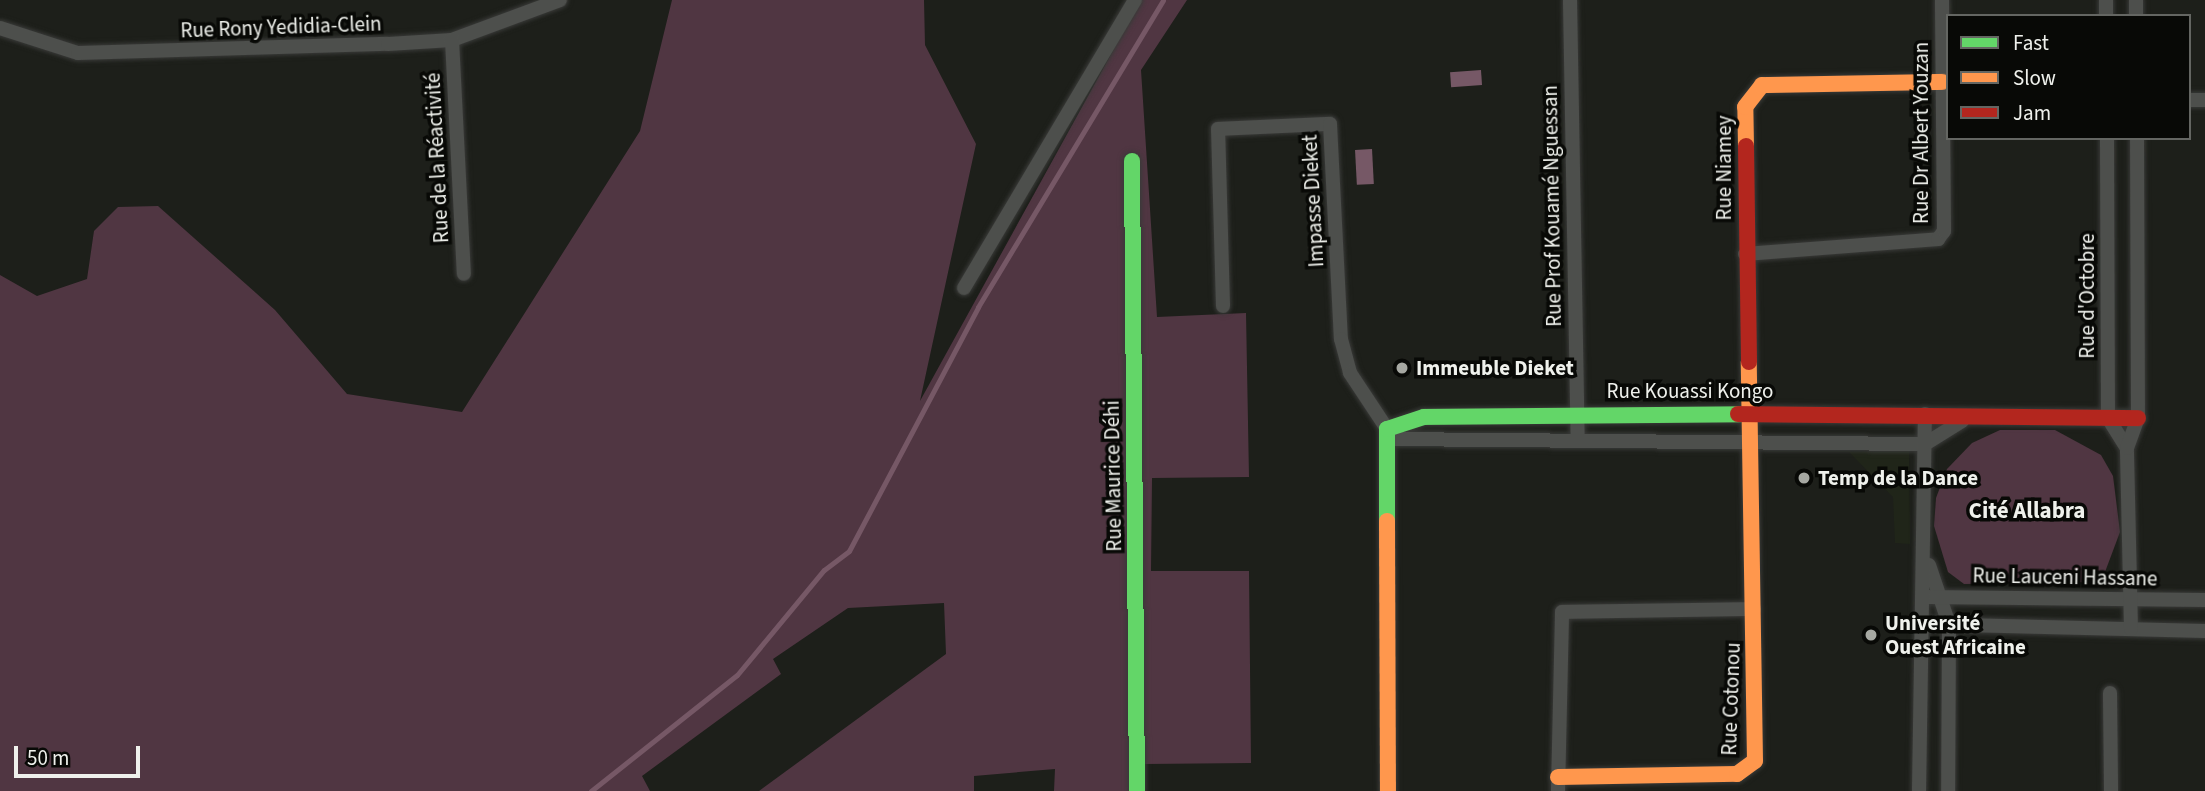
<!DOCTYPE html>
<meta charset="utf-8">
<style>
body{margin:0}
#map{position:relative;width:2205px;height:791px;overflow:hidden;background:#1d1f1a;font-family:"Source Sans 3",sans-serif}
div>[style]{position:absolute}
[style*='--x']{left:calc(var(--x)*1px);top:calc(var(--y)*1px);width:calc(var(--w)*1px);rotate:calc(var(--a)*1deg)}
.built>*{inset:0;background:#202519}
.green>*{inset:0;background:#503642}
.water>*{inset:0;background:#765866;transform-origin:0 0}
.stream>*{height:5px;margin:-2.5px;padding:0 2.5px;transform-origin:2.5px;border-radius:2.5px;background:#765866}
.roads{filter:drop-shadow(0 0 2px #393a38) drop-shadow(0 0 2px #393a38)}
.street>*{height:14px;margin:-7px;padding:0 7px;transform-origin:7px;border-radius:7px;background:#4d4f4c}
.fast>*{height:16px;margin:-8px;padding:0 8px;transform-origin:8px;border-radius:8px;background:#63d668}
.slow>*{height:16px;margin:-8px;padding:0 8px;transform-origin:8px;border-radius:8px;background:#ff974d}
.jam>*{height:16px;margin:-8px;padding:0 8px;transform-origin:8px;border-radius:8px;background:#b3261e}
.dots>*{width:19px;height:19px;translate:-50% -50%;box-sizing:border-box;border:4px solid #080906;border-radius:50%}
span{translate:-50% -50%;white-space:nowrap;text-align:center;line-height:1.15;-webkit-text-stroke:7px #080906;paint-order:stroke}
.street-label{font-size:21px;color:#eff1ec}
.poi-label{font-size:21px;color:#eff1ec;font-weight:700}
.left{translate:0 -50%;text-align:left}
.neighbourhood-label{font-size:23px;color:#eff1ec;font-weight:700}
.legend{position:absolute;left:1946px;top:14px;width:245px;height:126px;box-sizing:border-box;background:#080906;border:2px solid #646662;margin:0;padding:9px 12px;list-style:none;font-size:21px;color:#eff1ec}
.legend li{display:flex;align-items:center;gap:14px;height:35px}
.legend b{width:35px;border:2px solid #646662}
.scale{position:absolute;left:14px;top:746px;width:126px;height:32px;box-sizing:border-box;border:4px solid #eff1ec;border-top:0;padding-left:9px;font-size:21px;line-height:24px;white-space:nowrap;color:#eff1ec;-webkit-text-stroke:5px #080906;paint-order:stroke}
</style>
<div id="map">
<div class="built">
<i style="clip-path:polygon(1909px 451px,1910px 544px,1895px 543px,1893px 497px,1849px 452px)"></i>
</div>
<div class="green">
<i style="clip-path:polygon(672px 0,924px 0,925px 45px,976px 144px,920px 401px,1141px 0,1187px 0,1141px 70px,1157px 317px,1246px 313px,1249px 477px,1152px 478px,1151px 571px,1249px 571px,1251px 763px,1145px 764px,1145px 791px,1054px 791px,1055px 769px,974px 776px,974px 791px,759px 791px,946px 654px,944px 603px,848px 608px,773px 659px,781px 674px,642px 776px,650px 791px,0 791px,0 275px,37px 296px,87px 279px,94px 231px,118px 207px,158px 206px,275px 310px,347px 394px,462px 412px,640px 131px)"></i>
<i style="clip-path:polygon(2000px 430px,2055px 430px,2101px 455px,2113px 476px,2120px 532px,2105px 572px,2091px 582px,1964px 584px,1948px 572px,1934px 526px,1936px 498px,1947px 469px,1972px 443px)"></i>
</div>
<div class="water">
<i style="left:1481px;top:70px;width:15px;height:31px;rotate:86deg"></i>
<i style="left:1372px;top:149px;width:35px;height:17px;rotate:87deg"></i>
</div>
<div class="stream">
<i style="--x:591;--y:791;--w:186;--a:-38.5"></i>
<i style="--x:737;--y:675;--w:136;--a:-50.4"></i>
<i style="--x:824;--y:570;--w:31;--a:-37"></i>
<i style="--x:849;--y:551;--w:276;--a:-62.1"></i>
<i style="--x:978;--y:307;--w:358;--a:-58.9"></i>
</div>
<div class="roads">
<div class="street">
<i style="--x:1570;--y:0;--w:439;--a:89"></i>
<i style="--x:2106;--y:0;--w:16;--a:90"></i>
<i style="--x:2136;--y:0;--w:16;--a:90"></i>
<i style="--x:0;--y:28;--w:82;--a:17.8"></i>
<i style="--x:78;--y:53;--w:310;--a:-1.7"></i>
<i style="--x:388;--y:44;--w:64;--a:-3.6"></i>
<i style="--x:452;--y:40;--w:115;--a:-20.3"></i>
<i style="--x:452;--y:40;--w:234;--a:87.1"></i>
<i style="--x:2189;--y:100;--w:16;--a:0"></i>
<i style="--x:2107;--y:138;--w:280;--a:89.8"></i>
<i style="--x:2108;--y:418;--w:36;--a:58"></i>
<i style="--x:1745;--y:254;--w:194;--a:-4.4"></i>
<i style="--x:1938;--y:239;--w:10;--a:-53"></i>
<i style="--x:1944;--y:231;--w:231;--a:-90.5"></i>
<i style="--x:964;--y:288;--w:335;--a:-59.3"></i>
<i style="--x:1223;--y:306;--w:177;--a:-91.6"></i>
<i style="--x:1218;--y:129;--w:112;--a:-2.6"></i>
<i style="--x:1330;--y:124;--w:215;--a:87.1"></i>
<i style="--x:1341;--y:339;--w:35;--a:75"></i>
<i style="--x:1350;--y:373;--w:67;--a:56.5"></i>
<i style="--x:1390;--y:439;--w:535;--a:0.54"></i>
<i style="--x:1925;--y:444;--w:44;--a:-31.9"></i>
<i style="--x:1929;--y:565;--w:62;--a:71.3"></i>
<i style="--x:1949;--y:624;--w:167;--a:90.3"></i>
<i style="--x:1925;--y:597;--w:280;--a:0.6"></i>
<i style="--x:1923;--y:624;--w:282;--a:1.4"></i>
<i style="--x:2131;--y:629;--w:181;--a:-91.3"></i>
<i style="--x:2127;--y:448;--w:32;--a:-70"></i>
<i style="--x:2138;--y:418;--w:280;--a:-90.2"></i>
<i style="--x:2110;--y:693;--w:98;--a:89.4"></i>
<i style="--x:1558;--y:791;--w:179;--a:-88.7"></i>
<i style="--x:1562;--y:612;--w:192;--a:-0.9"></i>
<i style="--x:1919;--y:791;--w:377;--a:-89.1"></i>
</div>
<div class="fast">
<i style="--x:1132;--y:161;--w:630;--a:89.55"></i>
<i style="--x:1387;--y:521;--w:92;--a:-90"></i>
<i style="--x:1387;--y:429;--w:39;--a:-18"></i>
<i style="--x:1424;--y:417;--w:314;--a:-0.5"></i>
</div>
<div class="slow">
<i style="--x:1746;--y:146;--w:39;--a:-91"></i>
<i style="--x:1745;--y:107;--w:28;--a:-52"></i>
<i style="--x:1762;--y:85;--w:180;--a:-1"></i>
<i style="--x:1387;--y:521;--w:270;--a:89.8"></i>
<i style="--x:1558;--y:777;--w:179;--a:-1"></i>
<i style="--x:1737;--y:774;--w:22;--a:-36"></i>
<i style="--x:1755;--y:761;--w:399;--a:-90.9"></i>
</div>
<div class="jam">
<i style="--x:1746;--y:146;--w:216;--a:89.2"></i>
<i style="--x:1738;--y:414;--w:400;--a:0.6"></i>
</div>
</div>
<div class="dots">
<i style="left:1402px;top:368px;background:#a6a8a2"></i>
<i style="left:1804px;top:478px;background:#a6a8a2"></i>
<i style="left:1871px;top:635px;background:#a6a8a2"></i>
</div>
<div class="street-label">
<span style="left:281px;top:27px;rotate:-2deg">Rue Rony Yedidia-Clein</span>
<span style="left:1921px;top:133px;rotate:-90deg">Rue Dr Albert Youzan</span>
<span style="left:437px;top:158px;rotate:-93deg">Rue de la Réactivité</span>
<span style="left:1724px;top:168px;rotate:-90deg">Rue Niamey</span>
<span style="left:1313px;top:201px;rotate:-93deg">Impasse Dieket</span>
<span style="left:1552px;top:206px;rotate:-91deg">Rue Prof Kouamé Nguessan</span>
<span style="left:2087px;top:296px;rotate:-90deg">Rue d'Octobre</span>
<span style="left:1690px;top:391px">Rue Kouassi Kongo</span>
<span style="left:1113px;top:476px;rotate:-91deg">Rue Maurice Déhi</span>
<span style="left:2065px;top:577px;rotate:1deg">Rue Lauceni Hassane</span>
<span style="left:1731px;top:699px;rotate:-88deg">Rue Cotonou</span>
</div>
<div class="poi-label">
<span class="left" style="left:1416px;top:368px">Immeuble Dieket</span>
<span class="left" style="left:1818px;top:478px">Temp de la Dance</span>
<span class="left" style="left:1885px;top:635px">Université<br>Ouest Africaine</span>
</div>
<div class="neighbourhood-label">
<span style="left:2027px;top:511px">Cité Allabra</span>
</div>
<ul class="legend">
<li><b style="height:9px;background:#63d668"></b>Fast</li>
<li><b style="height:9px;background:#ff974d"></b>Slow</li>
<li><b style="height:9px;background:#b3261e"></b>Jam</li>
</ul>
<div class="scale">50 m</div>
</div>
